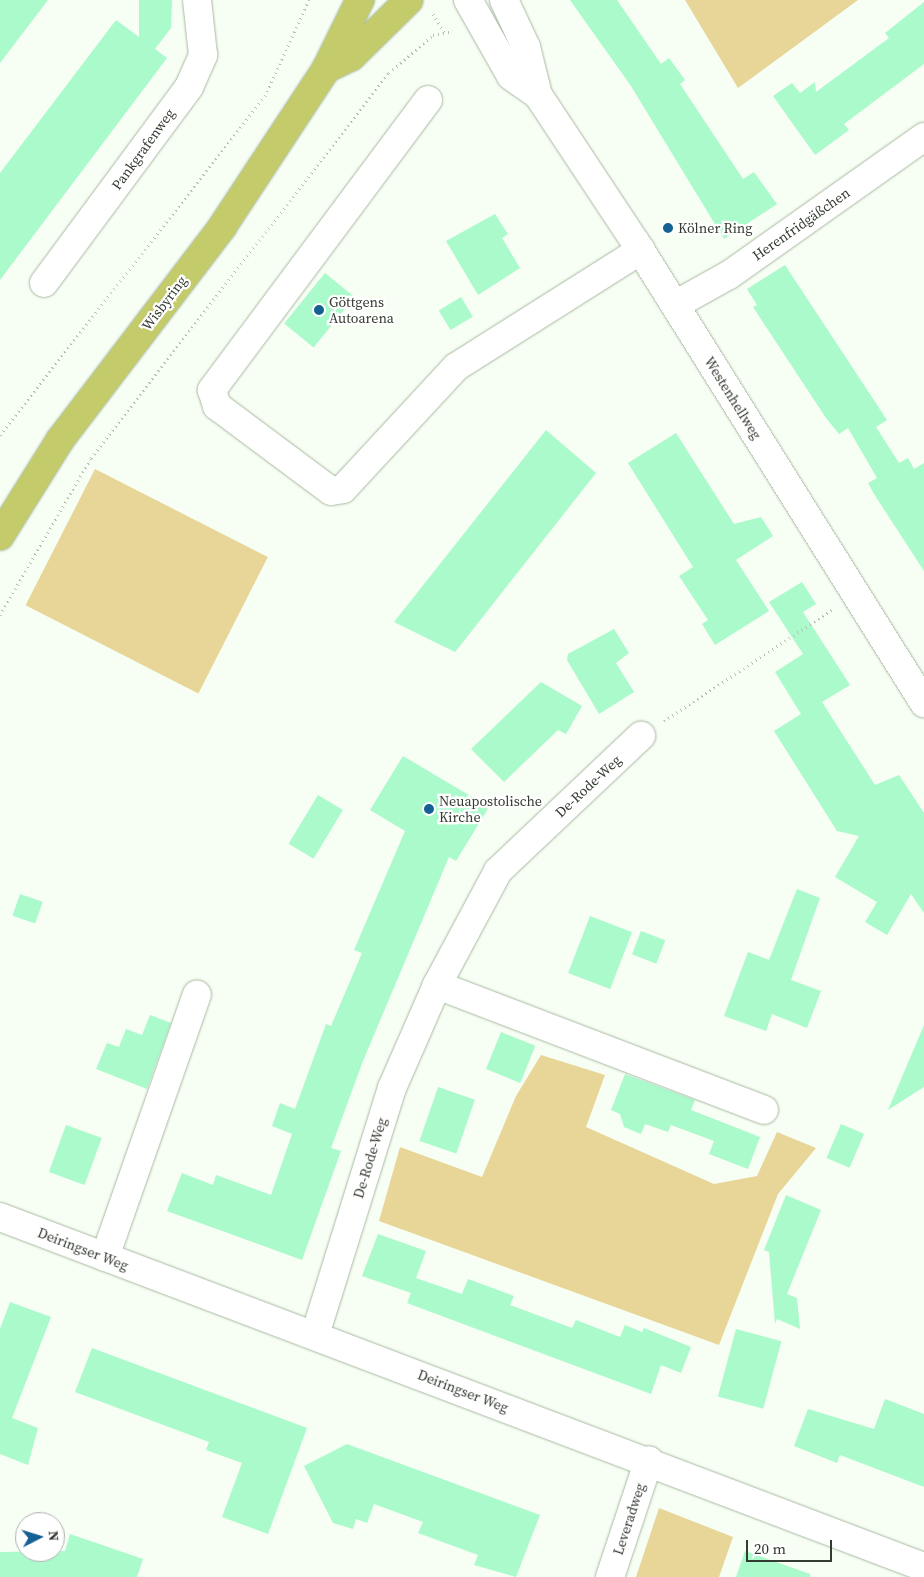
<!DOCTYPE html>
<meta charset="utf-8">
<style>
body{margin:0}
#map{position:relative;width:924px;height:1577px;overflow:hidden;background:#f7fef4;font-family:"Source Serif 4",serif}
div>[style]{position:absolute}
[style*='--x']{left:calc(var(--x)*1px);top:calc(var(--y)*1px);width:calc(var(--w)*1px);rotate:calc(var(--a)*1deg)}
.green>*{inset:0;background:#e7d698;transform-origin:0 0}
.building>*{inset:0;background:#aafacc;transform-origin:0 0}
.path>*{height:3px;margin-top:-1.5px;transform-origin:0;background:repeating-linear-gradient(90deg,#b7beb4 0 1px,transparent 0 5px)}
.roads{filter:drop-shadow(0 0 1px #a8b9a1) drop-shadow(0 0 1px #a8b9a1)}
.minor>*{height:28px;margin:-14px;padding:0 14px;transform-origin:14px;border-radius:14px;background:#fff}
.major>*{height:28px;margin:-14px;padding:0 14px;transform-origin:14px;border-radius:14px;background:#c4cb6a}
.dots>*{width:14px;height:14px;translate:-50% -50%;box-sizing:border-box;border:2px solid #fff;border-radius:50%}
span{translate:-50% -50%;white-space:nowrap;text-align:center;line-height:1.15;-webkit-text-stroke:4.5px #fff;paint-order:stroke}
.street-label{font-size:14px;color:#343b31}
.poi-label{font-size:14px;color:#343b31}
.left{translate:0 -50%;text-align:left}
.north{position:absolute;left:15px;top:1512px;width:50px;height:50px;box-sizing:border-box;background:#fff;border:1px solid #aeb1ad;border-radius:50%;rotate:85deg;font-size:14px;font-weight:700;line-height:20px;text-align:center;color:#343b31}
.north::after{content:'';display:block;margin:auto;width:18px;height:22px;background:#166194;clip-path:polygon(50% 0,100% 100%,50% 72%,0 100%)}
.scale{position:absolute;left:746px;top:1540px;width:86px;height:22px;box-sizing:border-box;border:2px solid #343b31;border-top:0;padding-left:6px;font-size:15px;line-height:18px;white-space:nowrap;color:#343b31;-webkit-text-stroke:4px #fff;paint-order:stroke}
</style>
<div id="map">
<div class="green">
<i style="clip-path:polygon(685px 0,858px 0,738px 88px)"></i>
<i style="left:95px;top:469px;width:194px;height:153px;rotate:27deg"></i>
<i style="clip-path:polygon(541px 1055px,605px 1075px,586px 1127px,714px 1184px,757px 1176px,777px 1132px,816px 1148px,778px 1194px,719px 1345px,379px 1221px,400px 1147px,482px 1177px,516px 1096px)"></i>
<i style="clip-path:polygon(659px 1508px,733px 1537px,719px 1577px,636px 1577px)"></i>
</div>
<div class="building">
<i style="clip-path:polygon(0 0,48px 0,0 63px)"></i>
<i style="clip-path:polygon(139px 0,172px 0,171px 28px,155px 49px,167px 58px,0 280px,0 173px,116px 20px,139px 37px)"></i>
<i style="clip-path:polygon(570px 0,617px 0,661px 64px,669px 58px,685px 80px,680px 84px,743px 179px,754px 172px,777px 204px,724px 239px,631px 86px)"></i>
<i style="clip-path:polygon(924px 2px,924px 64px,844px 124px,849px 130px,815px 155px,773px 96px,792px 83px,800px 93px,815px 82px,816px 92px,889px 38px,885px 33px)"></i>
<i style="clip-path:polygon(495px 214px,508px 234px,502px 238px,520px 268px,478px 295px,446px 241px)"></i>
<i style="clip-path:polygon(785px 265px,887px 420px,876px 427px,899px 463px,908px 458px,914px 469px,924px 463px,924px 571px,874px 494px,868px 483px,877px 478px,848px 428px,839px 434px,826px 418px,753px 307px,757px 305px,747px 289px)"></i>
<i style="left:325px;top:273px;width:38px;height:65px;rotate:39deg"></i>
<i style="left:461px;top:297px;width:23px;height:26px;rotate:59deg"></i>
<i style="clip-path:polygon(546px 430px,596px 473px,463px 642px,455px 652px,394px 622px)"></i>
<i style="clip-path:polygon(676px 433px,734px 524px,761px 517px,773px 536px,736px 560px,769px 611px,715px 645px,702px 624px,708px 620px,679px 576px,693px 567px,628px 463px)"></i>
<i style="clip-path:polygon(802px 582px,816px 604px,803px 612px,850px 685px,822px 702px,875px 785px,899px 775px,924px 813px,924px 913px,911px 894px,887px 935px,865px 922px,877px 902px,835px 877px,859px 836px,837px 831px,774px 731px,801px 714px,775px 672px,803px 654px,769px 602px)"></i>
<i style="clip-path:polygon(614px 629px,629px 653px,616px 663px,634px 692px,599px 714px,567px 660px,568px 654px)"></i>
<i style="clip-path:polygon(541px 682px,582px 706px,566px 734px,558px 730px,504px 782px,471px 749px)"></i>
<i style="clip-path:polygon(403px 756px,489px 807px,456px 861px,449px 857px,363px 1061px,331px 1148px,341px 1151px,302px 1260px,167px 1211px,182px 1173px,213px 1185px,216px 1175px,271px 1195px,292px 1134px,272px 1126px,280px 1103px,295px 1109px,326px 1024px,331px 1026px,362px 953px,354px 950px,405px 831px,370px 810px)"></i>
<i style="left:318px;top:795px;width:29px;height:57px;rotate:31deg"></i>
<i style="clip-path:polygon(797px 889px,820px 898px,791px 980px,821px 991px,807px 1028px,772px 1014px,766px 1031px,724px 1016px,748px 952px,769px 960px)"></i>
<i style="left:20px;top:894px;width:24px;height:23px;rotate:19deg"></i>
<i style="left:590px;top:916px;width:45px;height:61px;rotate:21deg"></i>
<i style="left:641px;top:931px;width:26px;height:25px;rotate:21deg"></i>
<i style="clip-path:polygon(150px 1015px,171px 1023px,147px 1089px,96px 1069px,107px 1043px,119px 1047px,126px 1029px,142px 1035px)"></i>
<i style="clip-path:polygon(924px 1025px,924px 1087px,888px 1110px)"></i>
<i style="left:501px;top:1032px;width:37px;height:40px;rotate:22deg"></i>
<i style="clip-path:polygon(625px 1074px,695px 1100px,691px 1110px,760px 1137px,748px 1169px,709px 1154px,714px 1141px,671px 1125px,668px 1132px,645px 1124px,641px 1134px,624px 1127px,620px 1114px,611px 1110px)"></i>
<i style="left:438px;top:1087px;width:39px;height:57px;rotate:19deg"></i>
<i style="left:841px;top:1124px;width:25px;height:37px;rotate:23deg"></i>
<i style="left:66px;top:1125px;width:38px;height:50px;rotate:20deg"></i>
<i style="clip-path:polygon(786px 1195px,821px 1210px,787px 1294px,797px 1298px,800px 1329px,777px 1319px,775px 1324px,769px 1252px,764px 1250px)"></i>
<i style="clip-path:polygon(378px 1234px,426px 1251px,416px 1278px,462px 1294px,468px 1279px,514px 1296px,510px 1305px,572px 1328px,576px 1320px,620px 1337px,625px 1325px,642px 1332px,644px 1328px,691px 1347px,681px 1373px,661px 1365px,651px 1394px,407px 1303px,411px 1293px,362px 1276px)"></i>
<i style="clip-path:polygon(10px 1302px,51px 1317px,12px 1418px,38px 1428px,28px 1465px,0 1454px,0 1329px)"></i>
<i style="left:736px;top:1329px;width:47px;height:70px;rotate:15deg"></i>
<i style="clip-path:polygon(92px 1348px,307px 1428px,268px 1534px,222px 1517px,242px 1463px,206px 1450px,209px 1442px,75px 1392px)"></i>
<i style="clip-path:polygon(885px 1399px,924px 1414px,924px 1487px,840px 1455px,837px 1463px,794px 1446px,808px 1409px,874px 1429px)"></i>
<i style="clip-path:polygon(347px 1444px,540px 1515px,516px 1577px,474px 1565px,478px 1555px,418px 1533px,423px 1522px,374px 1504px,367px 1523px,356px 1519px,353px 1529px,333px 1523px,304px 1466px)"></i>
<i style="clip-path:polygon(70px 1534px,143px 1559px,137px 1577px,0 1577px,0 1552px,65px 1551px)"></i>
<i style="clip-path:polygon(745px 1551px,810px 1574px,810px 1577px,736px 1577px)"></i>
</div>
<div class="path">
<i style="--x:433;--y:14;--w:22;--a:58"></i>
<i style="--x:0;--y:435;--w:430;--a:-52"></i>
<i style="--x:265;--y:96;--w:106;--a:-65.4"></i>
<i style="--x:0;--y:615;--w:181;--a:-59.9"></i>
<i style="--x:91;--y:458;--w:487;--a:-52.3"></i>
<i style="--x:389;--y:73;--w:58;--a:-40.8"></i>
<i style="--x:433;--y:35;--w:20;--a:-11"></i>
<i style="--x:664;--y:721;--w:201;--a:-33.5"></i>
</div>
<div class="roads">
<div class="minor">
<i style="--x:468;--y:0;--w:87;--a:60.5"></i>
<i style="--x:511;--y:76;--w:33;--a:35"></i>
<i style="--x:504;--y:0;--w:52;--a:64.9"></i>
<i style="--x:526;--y:47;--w:49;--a:76"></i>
<i style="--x:538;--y:95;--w:178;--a:56.5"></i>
<i style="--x:636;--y:243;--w:543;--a:57.95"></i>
<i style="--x:428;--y:100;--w:362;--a:126.7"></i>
<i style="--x:212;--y:390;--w:17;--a:73"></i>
<i style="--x:217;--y:406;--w:142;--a:36.7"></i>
<i style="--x:331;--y:491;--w:12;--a:-9"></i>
<i style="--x:343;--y:489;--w:166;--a:-47.2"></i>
<i style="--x:456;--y:367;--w:219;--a:-32.3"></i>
<i style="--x:44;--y:283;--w:244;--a:-53.5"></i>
<i style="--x:189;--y:87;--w:35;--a:-66"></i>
<i style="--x:203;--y:55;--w:55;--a:-96.2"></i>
<i style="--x:675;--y:305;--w:62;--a:-29.1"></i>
<i style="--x:729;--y:275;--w:239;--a:-35.3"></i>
<i style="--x:437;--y:985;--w:350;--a:20.9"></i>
<i style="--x:0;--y:1217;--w:988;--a:20.75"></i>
<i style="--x:105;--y:1257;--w:278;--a:-70.7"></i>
<i style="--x:315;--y:1335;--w:259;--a:-72.7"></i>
<i style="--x:392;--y:1088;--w:112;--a:-66.4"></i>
<i style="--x:437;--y:985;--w:129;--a:-61.8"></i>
<i style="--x:498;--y:871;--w:197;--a:-43.4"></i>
<i style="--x:610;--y:1577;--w:123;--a:-71.6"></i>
</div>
<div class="major">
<i style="--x:326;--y:69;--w:28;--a:-26"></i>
<i style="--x:351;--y:57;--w:81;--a:-44.5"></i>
<i style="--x:0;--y:536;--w:113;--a:-58"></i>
<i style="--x:60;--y:440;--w:268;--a:-52.7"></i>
<i style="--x:222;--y:227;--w:189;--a:-56.6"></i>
<i style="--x:326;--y:69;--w:77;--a:-63.8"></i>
</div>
</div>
<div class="dots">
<i style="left:668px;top:228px;background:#166194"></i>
<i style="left:319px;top:310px;background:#166194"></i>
<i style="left:429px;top:809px;background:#166194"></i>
</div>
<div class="street-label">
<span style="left:143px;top:149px;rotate:-54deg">Pankgrafenweg</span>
<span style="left:801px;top:224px;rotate:-35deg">Herenfridgäßchen</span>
<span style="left:164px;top:303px;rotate:-53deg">Wisbyring</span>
<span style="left:733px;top:398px;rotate:58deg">Westenhellweg</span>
<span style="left:588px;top:786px;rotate:-43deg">De-Rode-Weg</span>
<span style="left:370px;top:1158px;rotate:-73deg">De-Rode-Weg</span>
<span style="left:83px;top:1249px;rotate:21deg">Deiringser Weg</span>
<span style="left:463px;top:1391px;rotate:21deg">Deiringser Weg</span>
<span style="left:629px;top:1519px;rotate:-72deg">Leveradweg</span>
</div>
<div class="poi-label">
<span class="left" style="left:678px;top:228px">Kölner Ring</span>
<span class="left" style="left:329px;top:310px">Göttgens<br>Autoarena</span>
<span class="left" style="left:439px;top:809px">Neuapostolische<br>Kirche</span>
</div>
<div class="north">N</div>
<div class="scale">20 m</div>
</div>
